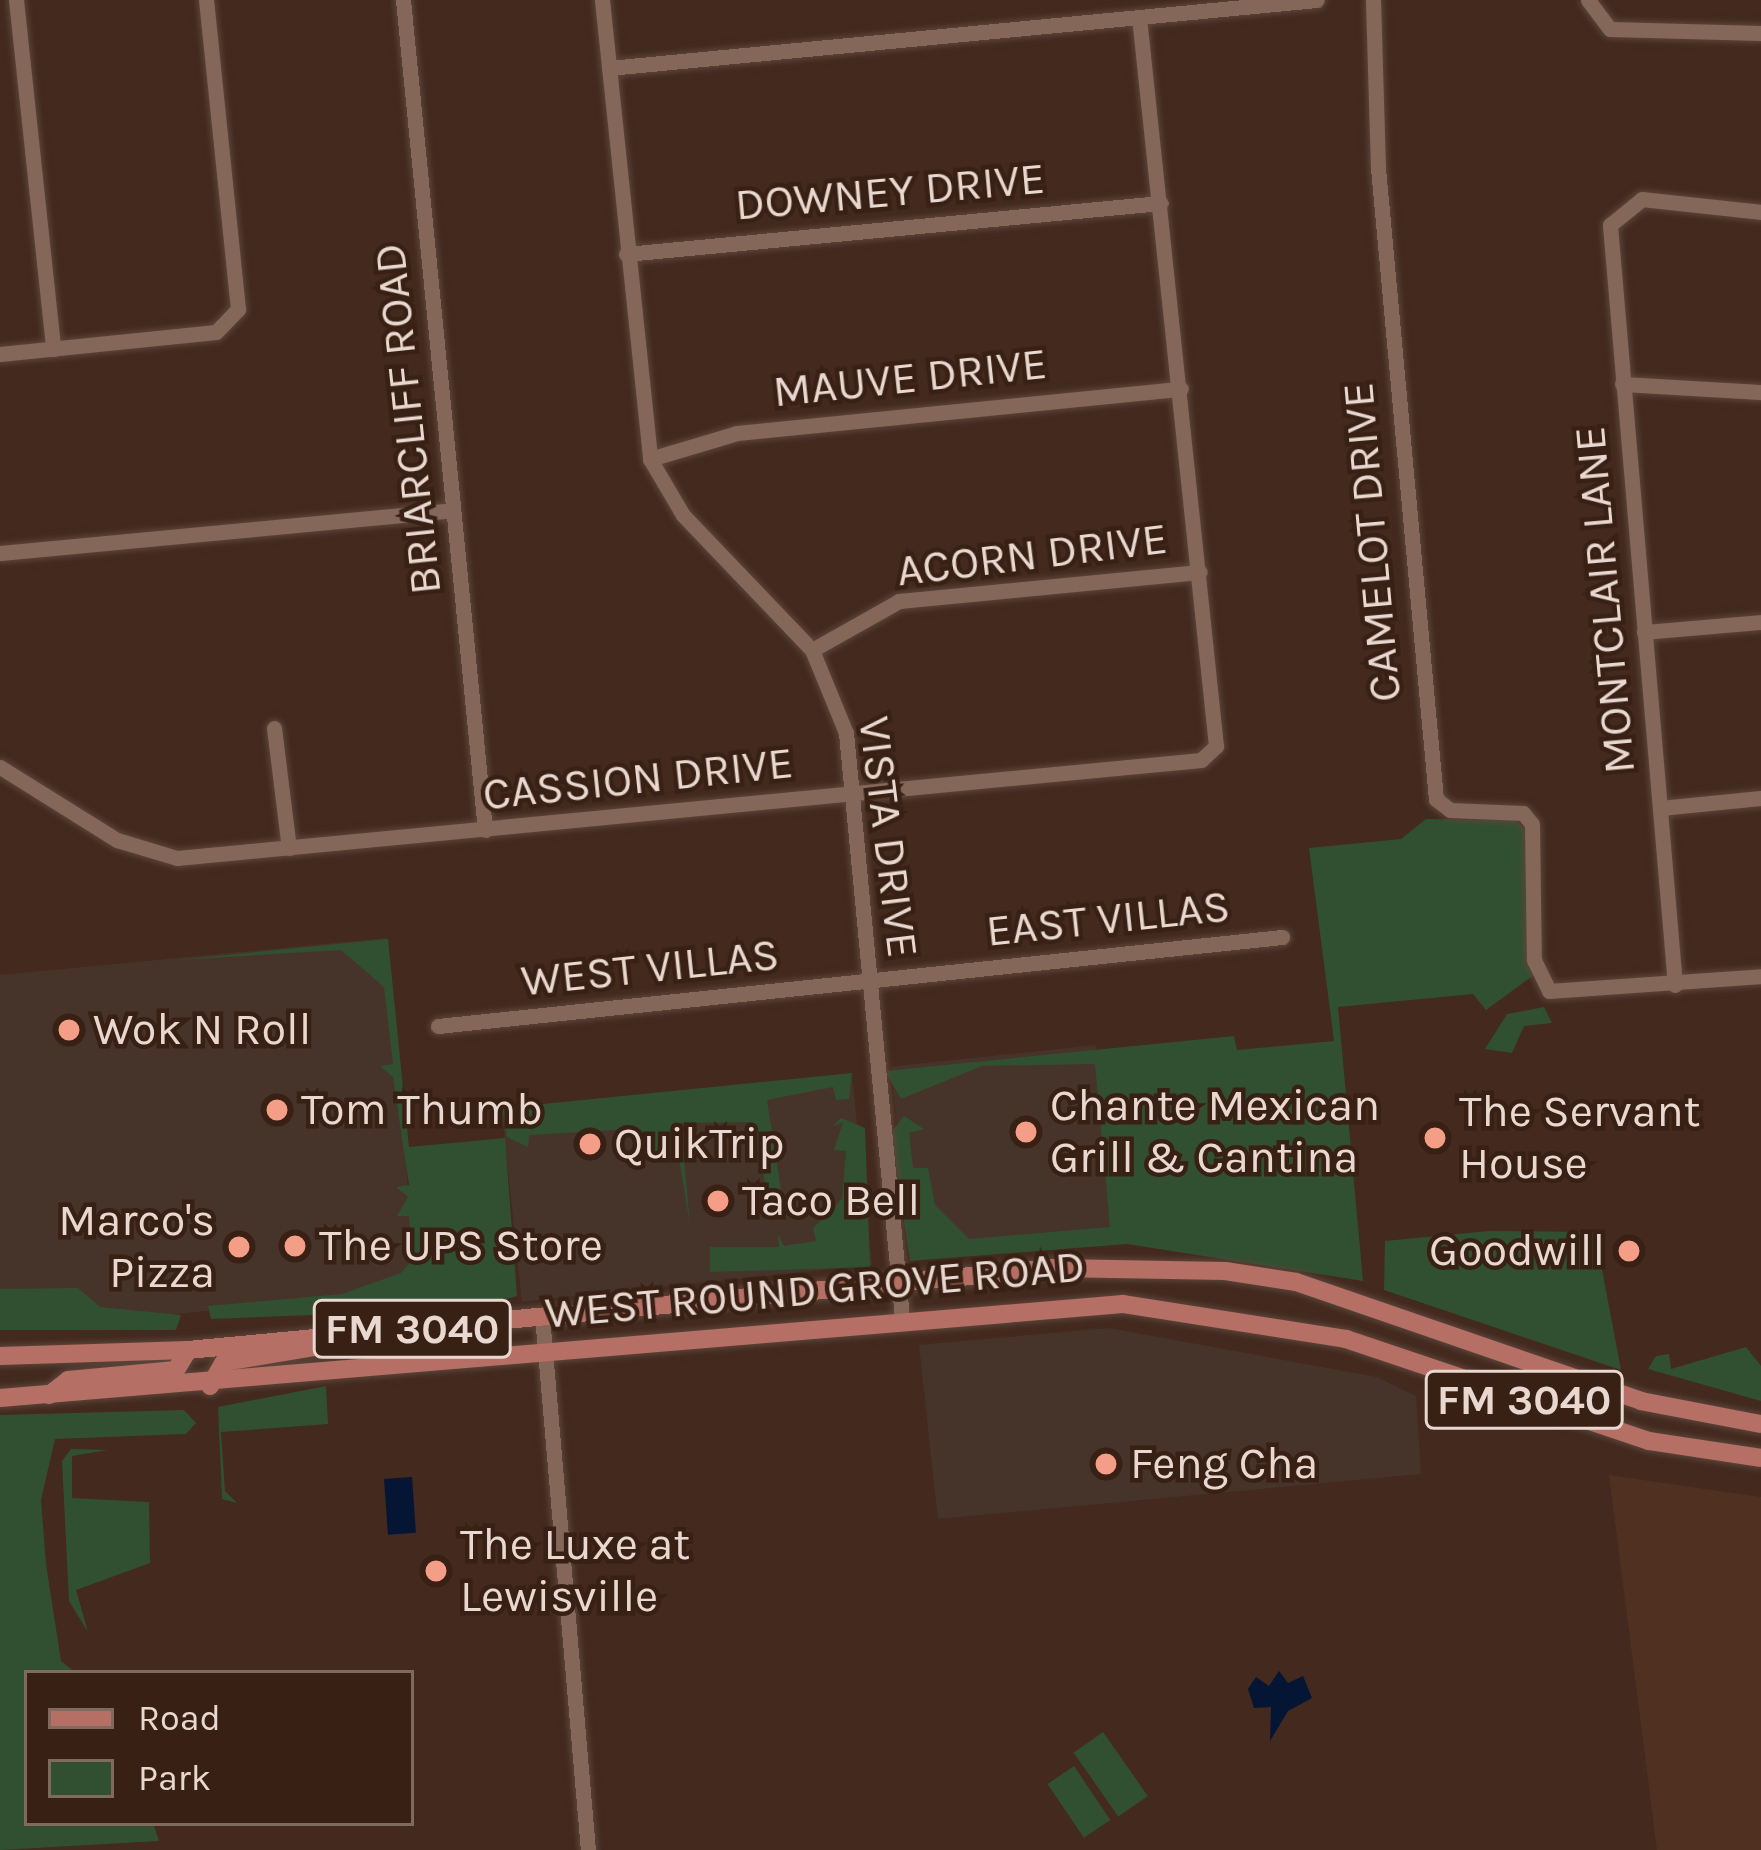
<!DOCTYPE html>
<style>
body{margin:0}
#map{position:relative;width:1761px;height:1850px;overflow:hidden;background:#43291e;font-family:Karla,sans-serif}
div>[style]{position:absolute}
[style*='--x']{left:calc(var(--x)*1px);top:calc(var(--y)*1px);width:calc(var(--w)*1px);rotate:calc(var(--a)*1deg)}
.commercial>*{inset:0;background:#46342b;transform-origin:0 0}
.built>*{inset:0;background:#503021}
.green>*{inset:0;background:#315031;transform-origin:0 0}
.water>*{inset:0;background:#041634;transform-origin:0 0}
.roads{filter:drop-shadow(0 0 3px #5b453b) drop-shadow(0 0 3px #5b453b)}
.minor>*{height:15px;margin:-7.5px;padding:0 7.5px;transform-origin:7.5px;border-radius:7.5px;background:#846759}
.major>*{height:18px;margin:-9px;padding:0 9px;transform-origin:9px;border-radius:9px;background:#b56f64}
.dots>*{width:33px;height:33px;translate:-50% -50%;box-sizing:border-box;border:6px solid #382014;border-radius:50%}
span{translate:-50% -50%;white-space:nowrap;text-align:center;line-height:1.15;-webkit-text-stroke:9px #382014;paint-order:stroke}
.shield-label span{padding:3px 9px;background:#382014;border:3px solid;border-radius:9px;-webkit-text-stroke-width:0}
.shield-label{font-size:42px;color:#e9d8d0;font-weight:700}
.street-label{font-size:45px;color:#e9d8d0}
.poi-label{font-size:45px;color:#e9d8d0}
.left{translate:0 -50%;text-align:left}
.right{translate:-100% -50%;text-align:right}
.legend{position:absolute;left:24px;top:1670px;width:390px;height:156px;box-sizing:border-box;background:#382014;border:3px solid #7f6a5f;margin:0;padding:15px 21px;list-style:none;font-size:36px;color:#e9d8d0}
.legend li{display:flex;align-items:center;gap:24px;height:60px}
.legend b{width:60px;border:3px solid #7f6a5f}
</style>
<div id="map">
<div class="commercial">
<i style="clip-path:polygon(386px 938px,417px 1289px,90px 1323px,0 1321px,0 975px)"></i>
<i style="left:1096px;top:1045px;width:187px;height:206px;rotate:84deg"></i>
<i style="left:852px;top:1075px;width:191px;height:352px;rotate:84deg"></i>
<i style="clip-path:polygon(1109px 1328px,1377px 1377px,1416px 1396px,1421px 1474px,938px 1519px,919px 1345px)"></i>
</div>
<div class="built">
<i style="clip-path:polygon(1609px 1475px,1761px 1497px,1761px 1850px,1657px 1850px)"></i>
</div>
<div class="green">
<i style="clip-path:polygon(1426px 819px,1514px 820px,1529px 832px,1534px 975px,1486px 1010px,1473px 994px,1338px 1007px,1363px 1281px,1127px 1244px,910px 1261px,891px 1133px,904px 1116px,924px 1129px,909px 1133px,913px 1168px,928px 1168px,935px 1205px,969px 1239px,1110px 1227px,1095px 1064px,982px 1066px,901px 1099px,885px 1071px,1234px 1036px,1237px 1050px,1334px 1041px,1309px 848px,1401px 839px)"></i>
<i style="clip-path:polygon(388px 939px,409px 1147px,505px 1138px,517px 1296px,469px 1309px,211px 1319px,208px 1306px,342px 1294px,401px 1273px,413px 1259px,409px 1216px,397px 1216px,408px 1197px,396px 1187px,409px 1185px,393px 1077px,380px 1066px,393px 1064px,384px 987px,341px 950px,177px 960px)"></i>
<i style="clip-path:polygon(1544px 1007px,1552px 1023px,1524px 1026px,1512px 1053px,1485px 1049px,1507px 1014px)"></i>
<i style="clip-path:polygon(852px 1073px,849px 1099px,836px 1100px,833px 1087px,767px 1100px,785px 1216px,758px 1215px,771px 1211px,752px 1122px,681px 1123px,690px 1226px,678px 1151px,643px 1155px,631px 1129px,529px 1135px,528px 1147px,507px 1137px,502px 1108px)"></i>
<i style="clip-path:polygon(841px 1118px,865px 1128px,870px 1267px,710px 1272px,710px 1247px,779px 1247px,778px 1234px,784px 1246px,816px 1241px,813px 1228px,842px 1199px,846px 1151px,834px 1150px,843px 1122px,832px 1127px)"></i>
<i style="clip-path:polygon(1489px 1231px,1595px 1232px,1621px 1370px,1384px 1290px,1385px 1241px)"></i>
<i style="clip-path:polygon(78px 1288px,100px 1307px,181px 1315px,176px 1330px,0 1330px,0 1289px)"></i>
<i style="clip-path:polygon(1746px 1347px,1761px 1366px,1761px 1401px,1648px 1369px,1656px 1356px,1669px 1354px,1671px 1369px)"></i>
<i style="clip-path:polygon(326px 1386px,328px 1424px,221px 1432px,225px 1491px,237px 1503px,222px 1499px,218px 1407px)"></i>
<i style="clip-path:polygon(184px 1410px,196px 1423px,186px 1434px,55px 1439px,41px 1500px,46px 1564px,61px 1661px,76px 1673px,27px 1673px,27px 1823px,153px 1823px,159px 1841px,0 1850px,0 1415px)"></i>
<i style="clip-path:polygon(71px 1449px,108px 1450px,72px 1456px,72px 1498px,149px 1502px,150px 1563px,76px 1590px,88px 1632px,69px 1601px,62px 1461px)"></i>
<i style="left:1103px;top:1732px;width:78px;height:36px;rotate:55deg"></i>
<i style="left:1074px;top:1766px;width:65px;height:32px;rotate:56deg"></i>
</div>
<div class="water">
<i style="left:412px;top:1477px;width:56px;height:28px;rotate:86deg"></i>
<i style="clip-path:polygon(1279px 1671px,1288px 1683px,1303px 1676px,1312px 1698px,1288px 1711px,1270px 1741px,1271px 1707px,1254px 1708px,1248px 1689px,1256px 1677px,1269px 1686px)"></i>
</div>
<div class="roads">
<div class="minor">
<i style="--x:16;--y:0;--w:351;--a:83.9"></i>
<i style="--x:403;--y:0;--w:834;--a:84.36"></i>
<i style="--x:602;--y:0;--w:462;--a:84"></i>
<i style="--x:650;--y:459;--w:65;--a:59.5"></i>
<i style="--x:683;--y:515;--w:187;--a:46.3"></i>
<i style="--x:812;--y:650;--w:90;--a:67.7"></i>
<i style="--x:846;--y:733;--w:588;--a:84.53"></i>
<i style="--x:1373;--y:0;--w:168;--a:88.3"></i>
<i style="--x:1378;--y:168;--w:634;--a:84.75"></i>
<i style="--x:1436;--y:799;--w:18;--a:38"></i>
<i style="--x:1450;--y:810;--w:73;--a:2.4"></i>
<i style="--x:1523;--y:813;--w:14;--a:51"></i>
<i style="--x:1532;--y:824;--w:136;--a:89.2"></i>
<i style="--x:1534;--y:960;--w:34;--a:64"></i>
<i style="--x:1549;--y:991;--w:213;--a:-4"></i>
<i style="--x:1588;--y:0;--w:36;--a:53"></i>
<i style="--x:1610;--y:29;--w:151;--a:1.5"></i>
<i style="--x:609;--y:68;--w:711;--a:-5.49"></i>
<i style="--x:626;--y:254;--w:537;--a:-5.45"></i>
<i style="--x:0;--y:354;--w:217;--a:-5.8"></i>
<i style="--x:216;--y:332;--w:32;--a:-46"></i>
<i style="--x:238;--y:309;--w:311;--a:-95.9"></i>
<i style="--x:1622;--y:384;--w:139;--a:3.3"></i>
<i style="--x:650;--y:459;--w:91;--a:-16.6"></i>
<i style="--x:737;--y:433;--w:446;--a:-5.7"></i>
<i style="--x:0;--y:553;--w:455;--a:-5.4"></i>
<i style="--x:1644;--y:632;--w:117;--a:-4.9"></i>
<i style="--x:812;--y:650;--w:100;--a:-29.4"></i>
<i style="--x:899;--y:601;--w:302;--a:-5.5"></i>
<i style="--x:274;--y:728;--w:121;--a:82.9"></i>
<i style="--x:0;--y:767;--w:138;--a:32"></i>
<i style="--x:117;--y:840;--w:63;--a:16.7"></i>
<i style="--x:177;--y:858;--w:1029;--a:-5.47"></i>
<i style="--x:1201;--y:760;--w:21;--a:-43"></i>
<i style="--x:1216;--y:746;--w:733;--a:-96.03"></i>
<i style="--x:1660;--y:808;--w:101;--a:-5.7"></i>
<i style="--x:1675;--y:985;--w:763;--a:-94.89"></i>
<i style="--x:1610;--y:225;--w:41;--a:-39.1"></i>
<i style="--x:1642;--y:199;--w:120;--a:6.2"></i>
<i style="--x:438;--y:1026;--w:849;--a:-6.02"></i>
<i style="--x:542;--y:1316;--w:536;--a:85.08"></i>
</div>
<div class="major">
<i style="--x:0;--y:1356;--w:188;--a:-1.8"></i>
<i style="--x:188;--y:1350;--w:872;--a:-5.4"></i>
<i style="--x:1056;--y:1268;--w:169;--a:1"></i>
<i style="--x:1225;--y:1271;--w:72;--a:8.8"></i>
<i style="--x:1296;--y:1282;--w:365;--a:19"></i>
<i style="--x:1641;--y:1401;--w:122;--a:10.9"></i>
<i style="--x:210;--y:1386;--w:28;--a:-60"></i>
<i style="--x:224;--y:1362;--w:115;--a:-9.5"></i>
<i style="--x:49;--y:1395;--w:24;--a:-38"></i>
<i style="--x:68;--y:1380;--w:108;--a:-5.3"></i>
<i style="--x:176;--y:1370;--w:23;--a:-59"></i>
<i style="--x:0;--y:1398;--w:1127;--a:-4.78"></i>
<i style="--x:1123;--y:1304;--w:226;--a:8.9"></i>
<i style="--x:1346;--y:1339;--w:320;--a:18.6"></i>
<i style="--x:1649;--y:1441;--w:113;--a:8.6"></i>
</div>
</div>
<div class="dots">
<i style="left:69px;top:1030px;background:#f49e87"></i>
<i style="left:277px;top:1110px;background:#f49e87"></i>
<i style="left:1026px;top:1132px;background:#f49e87"></i>
<i style="left:1435px;top:1138px;background:#f49e87"></i>
<i style="left:590px;top:1144px;background:#f49e87"></i>
<i style="left:718px;top:1201px;background:#f49e87"></i>
<i style="left:295px;top:1246px;background:#f49e87"></i>
<i style="left:239px;top:1247px;background:#f49e87"></i>
<i style="left:1629px;top:1251px;background:#f49e87"></i>
<i style="left:1106px;top:1464px;background:#f49e87"></i>
<i style="left:436px;top:1571px;background:#f49e87"></i>
</div>
<div class="shield-label">
<span style="left:412px;top:1329px">FM 3040</span>
<span style="left:1524px;top:1400px">FM 3040</span>
</div>
<div class="street-label">
<span style="left:890px;top:192px;rotate:-5deg">DOWNEY DRIVE</span>
<span style="left:910px;top:378px;rotate:-6deg">MAUVE DRIVE</span>
<span style="left:408px;top:419px;rotate:-96deg">BRIARCLIFF ROAD</span>
<span style="left:1372px;top:542px;rotate:-95deg">CAMELOT DRIVE</span>
<span style="left:1032px;top:555px;rotate:-7deg">ACORN DRIVE</span>
<span style="left:1605px;top:600px;rotate:-95deg">MONTCLAIR LANE</span>
<span style="left:638px;top:779px;rotate:-6deg">CASSION DRIVE</span>
<span style="left:888px;top:837px;rotate:83deg">VISTA DRIVE</span>
<span style="left:1108px;top:919px;rotate:-6deg">EAST VILLAS</span>
<span style="left:650px;top:968px;rotate:-6deg">WEST VILLAS</span>
<span style="left:815px;top:1290px;rotate:-5deg">WEST ROUND GROVE ROAD</span>
</div>
<div class="poi-label">
<span class="left" style="left:93px;top:1030px">Wok N Roll</span>
<span class="left" style="left:1050px;top:1132px">Chante Mexican<br>Grill &amp; Cantina</span>
<span class="left" style="left:301px;top:1110px">Tom Thumb</span>
<span class="left" style="left:1459px;top:1138px">The Servant<br>House</span>
<span class="left" style="left:614px;top:1144px">QuikTrip</span>
<span class="left" style="left:742px;top:1201px">Taco Bell</span>
<span class="right" style="left:215px;top:1247px">Marco's<br>Pizza</span>
<span class="left" style="left:319px;top:1246px">The UPS Store</span>
<span class="right" style="left:1605px;top:1251px">Goodwill</span>
<span class="left" style="left:1130px;top:1464px">Feng Cha</span>
<span class="left" style="left:460px;top:1571px">The Luxe at<br>Lewisville</span>
</div>
<ul class="legend">
<li><b style="height:15px;background:#b56f64"></b>Road</li>
<li><b style="height:33px;background:#315031"></b>Park</li>
</ul>
</div>
